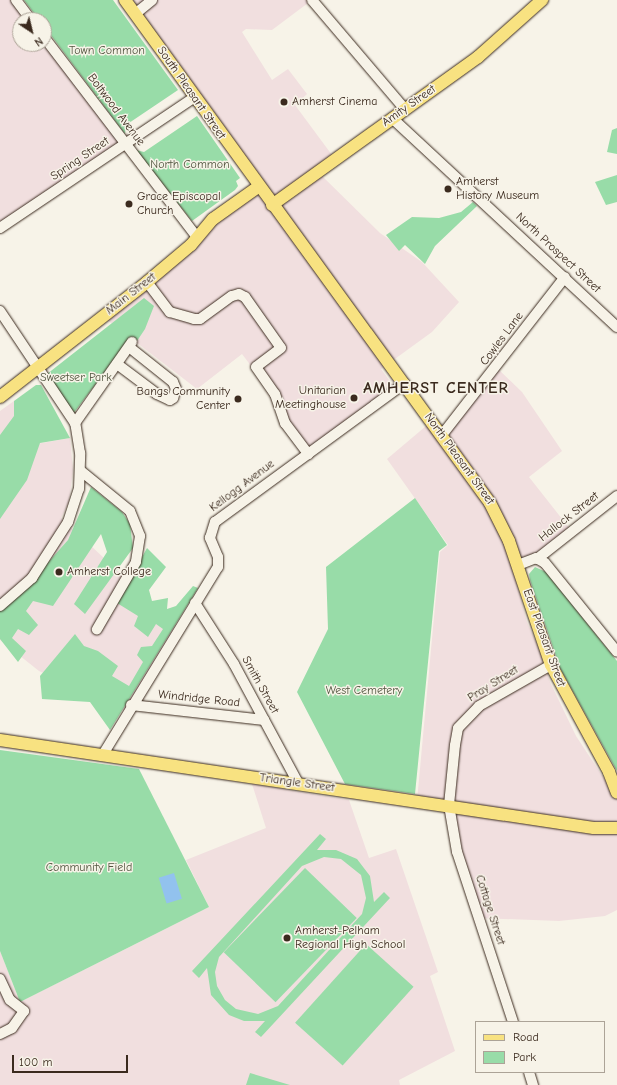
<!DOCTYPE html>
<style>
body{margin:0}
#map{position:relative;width:617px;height:1085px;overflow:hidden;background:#f7f3e8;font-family:"Comic Neue",sans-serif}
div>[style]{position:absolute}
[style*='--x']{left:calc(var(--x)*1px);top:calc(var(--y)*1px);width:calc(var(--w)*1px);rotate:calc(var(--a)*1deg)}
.built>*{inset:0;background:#f1dfdf}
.green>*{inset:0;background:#98dca8;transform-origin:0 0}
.water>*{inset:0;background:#92c2ee;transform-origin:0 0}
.roads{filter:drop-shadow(0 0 1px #3b2a1e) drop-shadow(0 0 1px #3b2a1e)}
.minor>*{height:10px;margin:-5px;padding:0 5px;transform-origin:5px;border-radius:5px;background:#f7f3e8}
.major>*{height:12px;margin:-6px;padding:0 6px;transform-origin:6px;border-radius:6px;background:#f8e281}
.dots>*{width:11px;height:11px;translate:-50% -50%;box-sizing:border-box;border:2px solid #f7f3e8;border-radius:50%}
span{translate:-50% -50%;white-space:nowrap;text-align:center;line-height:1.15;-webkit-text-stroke:3px #f7f3e8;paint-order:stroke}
.park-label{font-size:12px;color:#525640}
.street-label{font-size:12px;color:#3b2a1e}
.poi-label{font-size:12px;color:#3b2a1e}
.left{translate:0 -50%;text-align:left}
.right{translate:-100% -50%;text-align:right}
.district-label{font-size:16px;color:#3b2a1e;font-weight:700;letter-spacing:1px}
.legend{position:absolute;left:475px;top:1021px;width:130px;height:52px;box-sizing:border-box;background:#f7f3e8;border:1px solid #aca397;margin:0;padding:5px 7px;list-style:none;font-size:12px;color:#3b2a1e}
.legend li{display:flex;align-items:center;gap:8px;height:20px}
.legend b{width:20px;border:1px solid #aca397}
.north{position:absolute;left:12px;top:12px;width:40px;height:40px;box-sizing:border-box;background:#f7f3e8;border:1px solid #aca397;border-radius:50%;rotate:145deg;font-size:11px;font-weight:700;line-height:16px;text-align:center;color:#3b2a1e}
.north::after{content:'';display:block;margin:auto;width:14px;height:18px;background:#3b2a1e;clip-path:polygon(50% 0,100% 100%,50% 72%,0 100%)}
.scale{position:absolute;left:12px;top:1055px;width:116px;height:18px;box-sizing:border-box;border:2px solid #3b2a1e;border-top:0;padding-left:5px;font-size:12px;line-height:14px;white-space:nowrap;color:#3b2a1e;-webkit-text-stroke:3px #f7f3e8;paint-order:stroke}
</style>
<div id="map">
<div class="built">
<i style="clip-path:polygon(0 0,16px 0,31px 20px,20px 20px,20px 44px,44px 44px,125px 145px,0 228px)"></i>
<i style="clip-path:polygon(125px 0,312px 0,272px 30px,246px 29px,242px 32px,272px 80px,288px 69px,307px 94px,295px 105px,332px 155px,318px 172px,380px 233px,422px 262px,459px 302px,432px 332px,381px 369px,392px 384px,391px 389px,308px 454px,273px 395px,242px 354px,197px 389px,102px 316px,258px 187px)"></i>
<i style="clip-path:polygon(497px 368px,522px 392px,562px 451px,529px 477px,570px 529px,543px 550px,511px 562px,527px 622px,541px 653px,550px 682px,576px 736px,617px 798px,617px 910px,605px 916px,559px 921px,478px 918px,449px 805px,417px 801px,440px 552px,448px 545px,387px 459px,432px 421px,442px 435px)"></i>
<i style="clip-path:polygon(14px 401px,14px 448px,70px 438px,73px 470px,69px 502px,61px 518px,177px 626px,125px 711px,39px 671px,0 640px,0 411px)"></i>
<i style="clip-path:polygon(252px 784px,349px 800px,369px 858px,396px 849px,438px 972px,430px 976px,455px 1051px,399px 1080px,400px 1085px,0 1085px,0 951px,20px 1002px,209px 907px,186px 860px,266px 828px)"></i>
</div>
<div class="green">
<i style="clip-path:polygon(24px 0,113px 0,178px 90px,126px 125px,125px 134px,44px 26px,44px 20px,39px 20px)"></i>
<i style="clip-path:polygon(197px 116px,240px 178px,236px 181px,238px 186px,235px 190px,192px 221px,136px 150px,144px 152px)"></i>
<i style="clip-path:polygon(617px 128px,617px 154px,607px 152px,612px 130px)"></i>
<i style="clip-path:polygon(617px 175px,617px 202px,606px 205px,595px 182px)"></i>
<i style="clip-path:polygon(473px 202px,477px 206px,435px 246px,425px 264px,405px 245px,399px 251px,386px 235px,412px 217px,439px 218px,461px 212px)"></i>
<i style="clip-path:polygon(144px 298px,154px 306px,145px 329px,137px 341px,131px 337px,73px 414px,47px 374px)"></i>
<i style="clip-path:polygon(36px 385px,41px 385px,70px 438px,40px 443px,27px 480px,0 519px,0 435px,14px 416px,14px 401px)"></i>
<i style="clip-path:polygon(91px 487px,122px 512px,130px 524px,133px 548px,85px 614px,74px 604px,107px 552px,101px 534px,53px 606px,33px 601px,26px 611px,38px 625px,29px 635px,18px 629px,12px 638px,26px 651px,18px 662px,0 639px,0 610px,29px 584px,68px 540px)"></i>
<i style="clip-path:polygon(415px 498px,447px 545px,439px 551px,415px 794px,345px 784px,297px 692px,328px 629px,326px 567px)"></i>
<i style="clip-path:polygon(147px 548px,166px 567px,149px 590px,152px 601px,168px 598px,167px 609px,176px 606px,193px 586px,198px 588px,110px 730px,90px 702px,42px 699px,40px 676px,75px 634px,84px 646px,98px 651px,118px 666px,112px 676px,129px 686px,143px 662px,137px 655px,141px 647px,152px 646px,163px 629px,156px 624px,148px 637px,134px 626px,138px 616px,117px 603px)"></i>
<i style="clip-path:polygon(535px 567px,546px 572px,617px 661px,617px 771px,560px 668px,530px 580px,529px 574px)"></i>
<i style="clip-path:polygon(0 750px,139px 769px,209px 907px,20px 1002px,0 951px)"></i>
<i style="clip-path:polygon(evenodd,320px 834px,326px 839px,317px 850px,336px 850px,357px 859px,370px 876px,374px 902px,384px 892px,390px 898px,261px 1037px,255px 1032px,265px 1021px,244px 1021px,229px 1015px,211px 995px,207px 968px,199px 978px,192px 971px,320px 834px,324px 857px,341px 859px,361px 875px,366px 898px,362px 914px,278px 1006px,258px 1014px,236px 1009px,225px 1000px,217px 986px,215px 972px,219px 957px,302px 866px,324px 857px)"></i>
<i style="left:305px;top:868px;width:72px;height:117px;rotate:44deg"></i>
<i style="left:366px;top:944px;width:64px;height:106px;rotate:42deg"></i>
<i style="clip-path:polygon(250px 1073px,290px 1085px,246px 1085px)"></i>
</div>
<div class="water">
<i style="left:174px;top:873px;width:27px;height:16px;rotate:73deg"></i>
</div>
<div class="roads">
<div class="minor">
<i style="--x:16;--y:0;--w:25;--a:53"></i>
<i style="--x:312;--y:0;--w:142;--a:49.6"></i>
<i style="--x:135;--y:14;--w:22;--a:-39"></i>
<i style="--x:44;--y:37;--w:252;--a:52.6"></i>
<i style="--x:392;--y:118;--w:307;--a:42.9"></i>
<i style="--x:0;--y:228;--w:235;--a:-33.9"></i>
<i style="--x:147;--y:282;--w:38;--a:53"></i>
<i style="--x:170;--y:312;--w:25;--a:16"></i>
<i style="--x:194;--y:319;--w:6;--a:0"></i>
<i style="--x:200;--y:319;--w:39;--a:-36"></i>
<i style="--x:232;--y:296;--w:7;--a:-16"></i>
<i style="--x:239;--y:294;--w:7;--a:27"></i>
<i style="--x:245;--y:297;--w:62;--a:54.8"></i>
<i style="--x:281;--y:348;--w:31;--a:143"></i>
<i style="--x:256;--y:367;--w:33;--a:55"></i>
<i style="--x:275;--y:394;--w:31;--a:71"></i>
<i style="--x:285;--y:423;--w:39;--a:53"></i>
<i style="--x:0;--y:311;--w:135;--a:56.2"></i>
<i style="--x:117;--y:364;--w:50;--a:36.9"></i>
<i style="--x:157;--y:394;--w:14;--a:25"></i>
<i style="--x:170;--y:400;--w:4;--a:-34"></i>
<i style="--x:173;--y:398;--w:9;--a:-72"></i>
<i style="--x:176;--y:389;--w:8;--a:-113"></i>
<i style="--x:173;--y:382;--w:56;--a:-141.5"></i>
<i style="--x:442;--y:435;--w:200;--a:-52.1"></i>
<i style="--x:81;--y:471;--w:63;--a:39.2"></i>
<i style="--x:130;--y:511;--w:27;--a:68"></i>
<i style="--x:140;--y:536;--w:26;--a:99"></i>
<i style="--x:136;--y:562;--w:78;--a:120.2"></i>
<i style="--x:537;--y:559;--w:102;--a:-38.2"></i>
<i style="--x:518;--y:565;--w:19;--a:-21"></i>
<i style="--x:536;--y:558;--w:10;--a:29"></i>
<i style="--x:545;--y:563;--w:114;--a:51"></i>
<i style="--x:195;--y:603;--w:72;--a:57.4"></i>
<i style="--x:234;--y:664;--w:135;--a:61.7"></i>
<i style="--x:0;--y:606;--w:43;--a:-41.2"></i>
<i style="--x:32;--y:578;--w:67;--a:-57.3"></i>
<i style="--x:68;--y:522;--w:35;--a:-72"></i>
<i style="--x:79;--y:489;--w:36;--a:-88"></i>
<i style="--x:80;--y:453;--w:30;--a:-99"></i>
<i style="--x:75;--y:423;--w:99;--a:-54.9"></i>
<i style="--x:131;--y:705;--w:134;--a:6.4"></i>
<i style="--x:102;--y:756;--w:222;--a:-58.5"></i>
<i style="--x:218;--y:567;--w:10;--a:-90"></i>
<i style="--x:218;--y:557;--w:21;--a:-113"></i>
<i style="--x:210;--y:538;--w:17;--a:-73"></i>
<i style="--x:215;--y:522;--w:235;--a:-36.2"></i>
<i style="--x:0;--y:979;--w:23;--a:65"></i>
<i style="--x:10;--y:1000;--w:18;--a:38"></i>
<i style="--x:24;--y:1011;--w:21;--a:125"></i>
<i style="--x:12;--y:1028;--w:13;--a:153"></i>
<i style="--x:513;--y:1022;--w:179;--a:-108.2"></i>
<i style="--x:457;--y:852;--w:48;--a:-99.7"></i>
<i style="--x:449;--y:805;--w:60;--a:-84.3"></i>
<i style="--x:455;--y:745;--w:17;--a:-80"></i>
<i style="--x:458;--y:728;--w:30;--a:-46"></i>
<i style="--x:479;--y:706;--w:83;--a:-29.7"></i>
<i style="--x:529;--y:1072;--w:14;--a:73"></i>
</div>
<div class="major">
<i style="--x:125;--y:0;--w:621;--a:54.03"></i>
<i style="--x:490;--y:503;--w:42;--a:63.4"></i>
<i style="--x:509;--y:541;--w:131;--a:71.3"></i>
<i style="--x:551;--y:665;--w:122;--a:61.5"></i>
<i style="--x:609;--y:772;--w:22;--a:69"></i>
<i style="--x:272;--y:205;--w:254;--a:-35.7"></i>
<i style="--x:478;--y:57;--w:86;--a:-41.7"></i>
<i style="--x:0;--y:397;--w:187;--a:-38"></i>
<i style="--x:147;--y:282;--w:57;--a:-40.1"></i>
<i style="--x:191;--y:245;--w:34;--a:-50"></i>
<i style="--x:213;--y:219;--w:55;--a:-35.4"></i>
<i style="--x:0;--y:740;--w:600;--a:8.43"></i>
<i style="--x:594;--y:828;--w:23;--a:0"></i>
</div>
</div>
<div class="dots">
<i style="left:284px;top:102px;background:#3b2a1e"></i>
<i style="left:448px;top:189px;background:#3b2a1e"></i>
<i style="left:129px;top:204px;background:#3b2a1e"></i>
<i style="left:354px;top:398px;background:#3b2a1e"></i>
<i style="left:238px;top:399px;background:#3b2a1e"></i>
<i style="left:59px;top:572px;background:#3b2a1e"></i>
<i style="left:287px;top:938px;background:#3b2a1e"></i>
</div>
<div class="park-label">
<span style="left:107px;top:51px">Town Common</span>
<span style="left:190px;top:165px">North Common</span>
<span style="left:76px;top:378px">Sweetser Park</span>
<span style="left:364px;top:691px">West Cemetery</span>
<span style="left:89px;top:868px">Community Field</span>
</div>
<div class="street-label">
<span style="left:191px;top:93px;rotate:55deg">South Pleasant Street</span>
<span style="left:409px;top:106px;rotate:-35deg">Amity Street</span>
<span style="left:116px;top:110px;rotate:53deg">Boltwood Avenue</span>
<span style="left:80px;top:159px;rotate:-34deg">Spring Street</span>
<span style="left:558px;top:253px;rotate:43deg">North Prospect Street</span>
<span style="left:131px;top:294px;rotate:-38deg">Main Street</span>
<span style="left:502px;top:339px;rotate:-53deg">Cowles Lane</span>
<span style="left:459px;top:459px;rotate:54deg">North Pleasant Street</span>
<span style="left:242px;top:486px;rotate:-37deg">Kellogg Avenue</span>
<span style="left:569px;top:517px;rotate:-38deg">Hallock Street</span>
<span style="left:544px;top:638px;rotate:70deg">East Pleasant Street</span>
<span style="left:493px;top:684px;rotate:-32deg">Pray Street</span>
<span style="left:260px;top:685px;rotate:61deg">Smith Street</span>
<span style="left:199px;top:699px;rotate:6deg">Windridge Road</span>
<span style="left:297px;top:783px;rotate:8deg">Triangle Street</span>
<span style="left:490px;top:910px;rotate:72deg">Cottage Street</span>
</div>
<div class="poi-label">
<span class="left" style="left:292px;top:102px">Amherst Cinema</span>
<span class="left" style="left:456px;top:189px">Amherst<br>History Museum</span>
<span class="left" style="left:137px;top:204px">Grace Episcopal<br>Church</span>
<span class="right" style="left:346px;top:398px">Unitarian<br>Meetinghouse</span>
<span class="right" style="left:230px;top:399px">Bangs Community<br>Center</span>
<span class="left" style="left:67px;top:572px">Amherst College</span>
<span class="left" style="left:295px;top:938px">Amherst-Pelham<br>Regional High School</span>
</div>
<div class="district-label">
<span style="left:436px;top:388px">AMHERST CENTER</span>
</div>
<ul class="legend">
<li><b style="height:5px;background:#f8e281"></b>Road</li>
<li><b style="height:11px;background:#98dca8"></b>Park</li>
</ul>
<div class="north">N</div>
<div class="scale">100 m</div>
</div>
